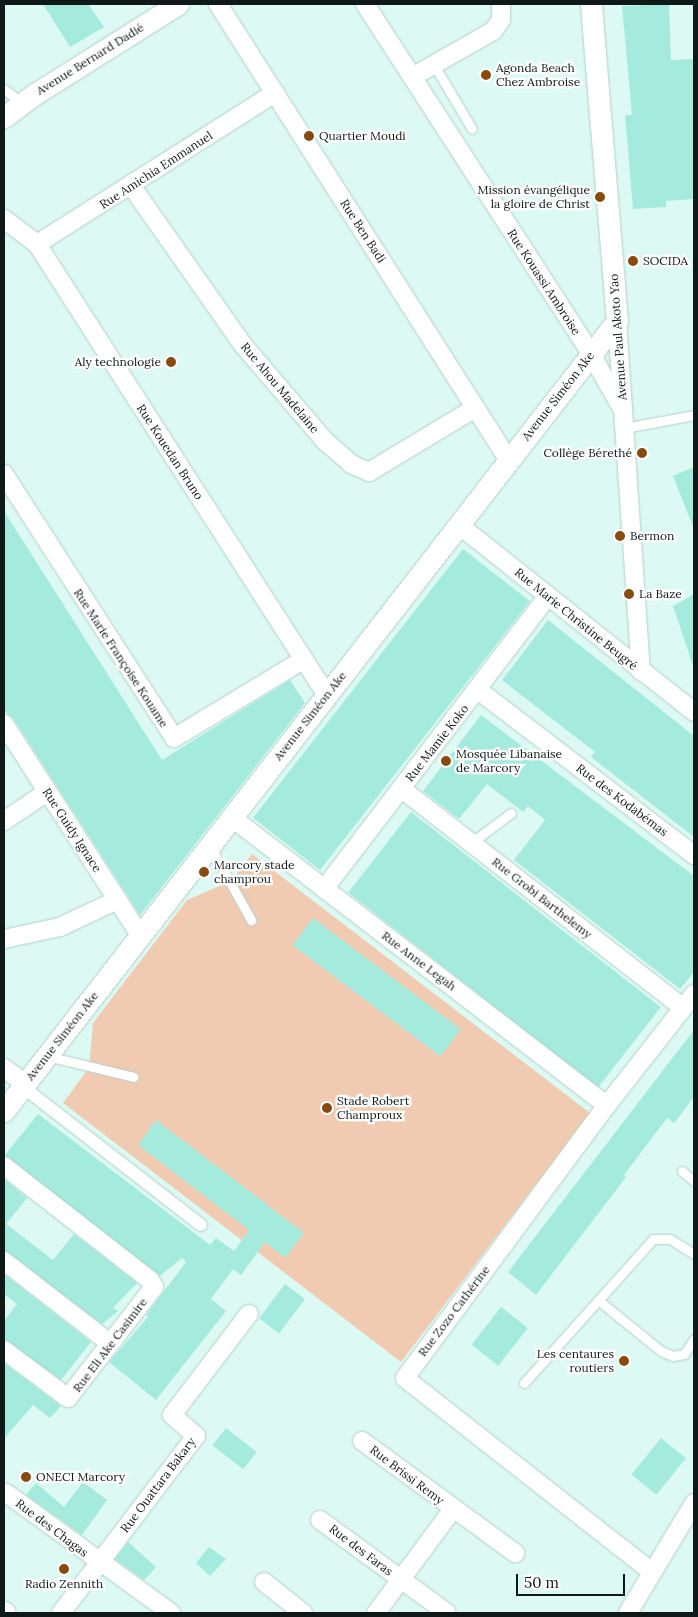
<!DOCTYPE html>
<meta charset="utf-8">
<style>
body{margin:0}
#map{position:relative;width:698px;height:1617px;overflow:hidden;background:#ddf9f3;font-family:Lora,serif}
div>[style]{position:absolute}
[style*='--x']{left:calc(var(--x)*1px);top:calc(var(--y)*1px);width:calc(var(--w)*1px);rotate:calc(var(--a)*1deg)}
.green>*{inset:0;background:#f1cbb1}
.building>*{inset:0;background:#a4ebdd;transform-origin:0 0}
.roads{filter:drop-shadow(0 0 1px #b4d0ca) drop-shadow(0 0 1px #b4d0ca)}
.service>*{height:9px;margin:-4.5px;padding:0 4.5px;transform-origin:4.5px;border-radius:4.5px;background:#fff}
.pedestrian>*{height:12px;margin:-6px;padding:0 6px;transform-origin:6px;border-radius:6px;background:#fff}
.minor>*{height:18px;margin:-9px;padding:0 9px;transform-origin:9px;border-radius:9px;background:#fff}
.tertiary>*{height:21px;margin:-10.5px;padding:0 10.5px;transform-origin:10.5px;border-radius:10.5px;background:#fff}
.dots>*{width:14px;height:14px;translate:-50% -50%;box-sizing:border-box;border:2px solid #fff;border-radius:50%}
span{translate:-50% -50%;white-space:nowrap;text-align:center;line-height:1.15;-webkit-text-stroke:4.5px #fff;paint-order:stroke}
.street-label{font-size:12px;color:#0f1917}
.poi-label{font-size:12px;color:#0f1917}
.left{translate:0 -50%;text-align:left}
.right{translate:-100% -50%;text-align:right}
.frame{position:absolute;inset:0;border:5px solid #0f1917;pointer-events:none}
.scale{position:absolute;left:516px;top:1574px;width:109px;height:22px;box-sizing:border-box;border:2px solid #0f1917;border-top:0;padding-left:6px;font-size:15px;line-height:18px;white-space:nowrap;color:#0f1917;-webkit-text-stroke:4px #fff;paint-order:stroke}
</style>
<div id="map">
<div class="green">
<i style="clip-path:polygon(252px 854px,590px 1113px,401px 1362px,63px 1103px,89px 1068px,93px 1023px,187px 900px,231px 881px)"></i>
</div>
<div class="building">
<i style="clip-path:polygon(43px 4px,88px 4px,104px 27px,70px 47px)"></i>
<i style="clip-path:polygon(669px 4px,671px 60px,694px 59px,694px 199px,666px 201px,666px 207px,633px 209px,625px 115px,632px 115px,622px 6px)"></i>
<i style="clip-path:polygon(694px 467px,694px 529px,673px 476px)"></i>
<i style="clip-path:polygon(4px 511px,162px 760px,290px 680px,305px 703px,140px 915px,13px 718px,4px 711px)"></i>
<i style="left:463px;top:549px;width:85px;height:341px;rotate:38deg"></i>
<i style="clip-path:polygon(694px 594px,694px 663px,692px 663px,673px 606px)"></i>
<i style="clip-path:polygon(548px 620px,694px 736px,694px 837px,591px 757px,595px 752px,502px 680px)"></i>
<i style="clip-path:polygon(481px 715px,694px 876px,694px 972px,680px 989px,514px 860px,545px 820px,528px 806px,523px 812px,487px 784px,459px 819px,423px 791px)"></i>
<i style="left:411px;top:812px;width:317px;height:102px;rotate:38deg"></i>
<i style="left:313px;top:918px;width:185px;height:34px;rotate:37deg"></i>
<i style="clip-path:polygon(694px 1030px,694px 1097px,674px 1123px,667px 1118px,624px 1175px,626px 1177px,536px 1295px,508px 1272px)"></i>
<i style="clip-path:polygon(38px 1114px,210px 1245px,216px 1238px,234px 1251px,249px 1230px,138px 1145px,156px 1120px,304px 1233px,285px 1258px,265px 1242px,241px 1275px,233px 1269px,211px 1299px,226px 1311px,156px 1400px,109px 1362px,148px 1317px,146px 1315px,186px 1262px,182px 1258px,160px 1276px,4px 1156px)"></i>
<i style="clip-path:polygon(4px 1179px,27px 1198px,6px 1224px,53px 1260px,74px 1234px,137px 1283px,113px 1308px,118px 1311px,102px 1324px,4px 1251px)"></i>
<i style="clip-path:polygon(4px 1274px,91px 1342px,61px 1380px,4px 1340px,4px 1321px,17px 1304px,4px 1294px)"></i>
<i style="left:285px;top:1284px;width:25px;height:43px;rotate:37deg"></i>
<i style="left:501px;top:1307px;width:34px;height:48px;rotate:38deg"></i>
<i style="clip-path:polygon(4px 1363px,61px 1406px,50px 1418px,33px 1405px,4px 1439px)"></i>
<i style="left:226px;top:1428px;width:39px;height:22px;rotate:38deg"></i>
<i style="left:661px;top:1438px;width:32px;height:47px;rotate:39deg"></i>
<i style="clip-path:polygon(83px 1482px,107px 1500px,82px 1535px,26px 1495px,36px 1483px,64px 1507px)"></i>
<i style="clip-path:polygon(128px 1542px,156px 1567px,144px 1580px,115px 1559px)"></i>
<i style="clip-path:polygon(209px 1547px,226px 1559px,210px 1576px,196px 1563px)"></i>
</div>
<div class="roads">
<div class="service">
<i style="--x:434;--y:65;--w:74;--a:59.3"></i>
<i style="--x:4;--y:89;--w:18;--a:38"></i>
<i style="--x:624;--y:428;--w:71;--a:-10.5"></i>
<i style="--x:471;--y:843;--w:50;--a:-36.9"></i>
<i style="--x:210;--y:846;--w:85;--a:61"></i>
<i style="--x:47;--y:1056;--w:89;--a:13.6"></i>
<i style="--x:682;--y:1171;--w:16;--a:40"></i>
<i style="--x:598;--y:1300;--w:81;--a:39"></i>
<i style="--x:661;--y:1351;--w:13;--a:23"></i>
<i style="--x:673;--y:1356;--w:11;--a:-10"></i>
<i style="--x:684;--y:1354;--w:18;--a:-56"></i>
<i style="--x:524;--y:1383;--w:193;--a:-48.1"></i>
<i style="--x:653;--y:1239;--w:17;--a:0"></i>
<i style="--x:670;--y:1239;--w:28;--a:32"></i>
</div>
<div class="pedestrian">
<i style="--x:23;--y:1087;--w:225;--a:37.8"></i>
</div>
<div class="minor">
<i style="--x:218;--y:4;--w:540;--a:57.49"></i>
<i style="--x:365;--y:4;--w:417;--a:57.1"></i>
<i style="--x:591;--y:354;--w:64;--a:60.3"></i>
<i style="--x:412;--y:77;--w:93;--a:-29.6"></i>
<i style="--x:493;--y:31;--w:14;--a:-54"></i>
<i style="--x:501;--y:20;--w:16;--a:-90"></i>
<i style="--x:132;--y:187;--w:193;--a:54.9"></i>
<i style="--x:243;--y:345;--w:126;--a:49.5"></i>
<i style="--x:325;--y:441;--w:35;--a:41"></i>
<i style="--x:351;--y:464;--w:20;--a:24"></i>
<i style="--x:369;--y:472;--w:124;--a:-31.1"></i>
<i style="--x:4;--y:219;--w:41;--a:37.1"></i>
<i style="--x:37;--y:244;--w:535;--a:57.29"></i>
<i style="--x:37;--y:244;--w:282;--a:-32.4"></i>
<i style="--x:617;--y:321;--w:351;--a:86.1"></i>
<i style="--x:4;--y:474;--w:314;--a:57.2"></i>
<i style="--x:174;--y:738;--w:151;--a:-31.2"></i>
<i style="--x:459;--y:525;--w:300;--a:38.5"></i>
<i style="--x:478;--y:690;--w:272;--a:37.4"></i>
<i style="--x:4;--y:724;--w:251;--a:57.2"></i>
<i style="--x:402;--y:789;--w:356;--a:37.9"></i>
<i style="--x:231;--y:817;--w:474;--a:37.5"></i>
<i style="--x:4;--y:821;--w:52;--a:-34"></i>
<i style="--x:324;--y:889;--w:369;--a:-52.6"></i>
<i style="--x:4;--y:939;--w:57;--a:-12.1"></i>
<i style="--x:60;--y:927;--w:63;--a:-25.3"></i>
<i style="--x:4;--y:1068;--w:26;--a:37"></i>
<i style="--x:4;--y:1166;--w:185;--a:38"></i>
<i style="--x:150;--y:1280;--w:8;--a:60"></i>
<i style="--x:154;--y:1287;--w:140;--a:127.8"></i>
<i style="--x:68;--y:1398;--w:80;--a:-143.1"></i>
<i style="--x:4;--y:1261;--w:135;--a:37.8"></i>
<i style="--x:362;--y:1441;--w:190;--a:36.2"></i>
<i style="--x:6;--y:1493;--w:204;--a:36"></i>
<i style="--x:320;--y:1520;--w:157;--a:36.2"></i>
<i style="--x:652;--y:1572;--w:314;--a:-141.9"></i>
<i style="--x:405;--y:1378;--w:340;--a:-53.5"></i>
<i style="--x:607;--y:1105;--w:141;--a:-51.9"></i>
<i style="--x:264;--y:1582;--w:50;--a:38.5"></i>
<i style="--x:61;--y:1613;--w:223;--a:-52.7"></i>
<i style="--x:196;--y:1436;--w:32;--a:-139"></i>
<i style="--x:172;--y:1415;--w:127;--a:-52.7"></i>
<i style="--x:376;--y:1613;--w:129;--a:-53.5"></i>
<i style="--x:628;--y:1613;--w:128;--a:-59"></i>
</div>
<div class="tertiary">
<i style="--x:4;--y:117;--w:39;--a:-37"></i>
<i style="--x:35;--y:94;--w:169;--a:-32.2"></i>
<i style="--x:4;--y:1111;--w:1000;--a:-52.19"></i>
<i style="--x:617;--y:321;--w:318;--a:-94.7"></i>
<i style="--x:4;--y:1612;--w:1;--a:45"></i>
</div>
</div>
<div class="dots">
<i style="left:486px;top:75px;background:#894a0f"></i>
<i style="left:309px;top:136px;background:#894a0f"></i>
<i style="left:600px;top:197px;background:#894a0f"></i>
<i style="left:633px;top:261px;background:#894a0f"></i>
<i style="left:171px;top:362px;background:#894a0f"></i>
<i style="left:642px;top:453px;background:#894a0f"></i>
<i style="left:620px;top:536px;background:#894a0f"></i>
<i style="left:629px;top:594px;background:#894a0f"></i>
<i style="left:446px;top:761px;background:#894a0f"></i>
<i style="left:204px;top:872px;background:#894a0f"></i>
<i style="left:327px;top:1108px;background:#894a0f"></i>
<i style="left:624px;top:1361px;background:#894a0f"></i>
<i style="left:26px;top:1477px;background:#894a0f"></i>
<i style="left:64px;top:1569px;background:#894a0f"></i>
</div>
<div class="street-label">
<span style="left:90px;top:59px;rotate:-32deg">Avenue Bernard Dadié</span>
<span style="left:156px;top:170px;rotate:-33deg">Rue Amichia Emmanuel</span>
<span style="left:363px;top:231px;rotate:57deg">Rue Ben Badi</span>
<span style="left:544px;top:282px;rotate:57deg">Rue Kouassi Ambroise</span>
<span style="left:618px;top:337px;rotate:-94deg">Avenue Paul Akoto Yao</span>
<span style="left:280px;top:388px;rotate:50deg">Rue Ahou Madelaine</span>
<span style="left:558px;top:396px;rotate:-52deg">Avenue Siméon Ake</span>
<span style="left:170px;top:452px;rotate:57deg">Rue Kouedan Bruno</span>
<span style="left:576px;top:619px;rotate:39deg">Rue Marie Christine Beugré</span>
<span style="left:121px;top:658px;rotate:57deg">Rue Marie Françoise Kouame</span>
<span style="left:310px;top:716px;rotate:-52deg">Avenue Siméon Ake</span>
<span style="left:437px;top:743px;rotate:-52deg">Rue Mamie Koko</span>
<span style="left:622px;top:800px;rotate:37deg">Rue des Kodabémas</span>
<span style="left:72px;top:830px;rotate:57deg">Rue Guidy Ignace</span>
<span style="left:542px;top:898px;rotate:38deg">Rue Grobi Barthelemy</span>
<span style="left:419px;top:961px;rotate:37deg">Rue Anne Legah</span>
<span style="left:62px;top:1036px;rotate:-52deg">Avenue Siméon Ake</span>
<span style="left:454px;top:1311px;rotate:-53deg">Rue Zozo Cathérine</span>
<span style="left:110px;top:1345px;rotate:-53deg">Rue Eli Ake Casimire</span>
<span style="left:407px;top:1475px;rotate:37deg">Rue Brissi Remy</span>
<span style="left:158px;top:1485px;rotate:-53deg">Rue Ouattara Bakary</span>
<span style="left:52px;top:1528px;rotate:37deg">Rue des Chagas</span>
<span style="left:361px;top:1550px;rotate:37deg">Rue des Faras</span>
</div>
<div class="poi-label">
<span class="left" style="left:496px;top:75px">Agonda Beach<br>Chez Ambroise</span>
<span class="left" style="left:319px;top:136px">Quartier Moudi</span>
<span class="right" style="left:590px;top:197px">Mission évangélique<br>la gloire de Christ</span>
<span class="left" style="left:643px;top:261px">SOCIDA</span>
<span class="right" style="left:161px;top:362px">Aly technologie</span>
<span class="right" style="left:632px;top:453px">Collège Bérethé</span>
<span class="left" style="left:630px;top:536px">Bermon</span>
<span class="left" style="left:639px;top:594px">La Baze</span>
<span class="left" style="left:456px;top:761px">Mosquée Libanaise<br>de Marcory</span>
<span class="left" style="left:214px;top:872px">Marcory stade<br>champrou</span>
<span class="left" style="left:337px;top:1108px">Stade Robert<br>Champroux</span>
<span class="right" style="left:614px;top:1361px">Les centaures<br>routiers</span>
<span class="left" style="left:36px;top:1477px">ONECI Marcory</span>
<span style="left:64px;top:1584px">Radio Zennith</span>
</div>
<div class="frame"></div>
<div class="scale">50 m</div>
</div>
